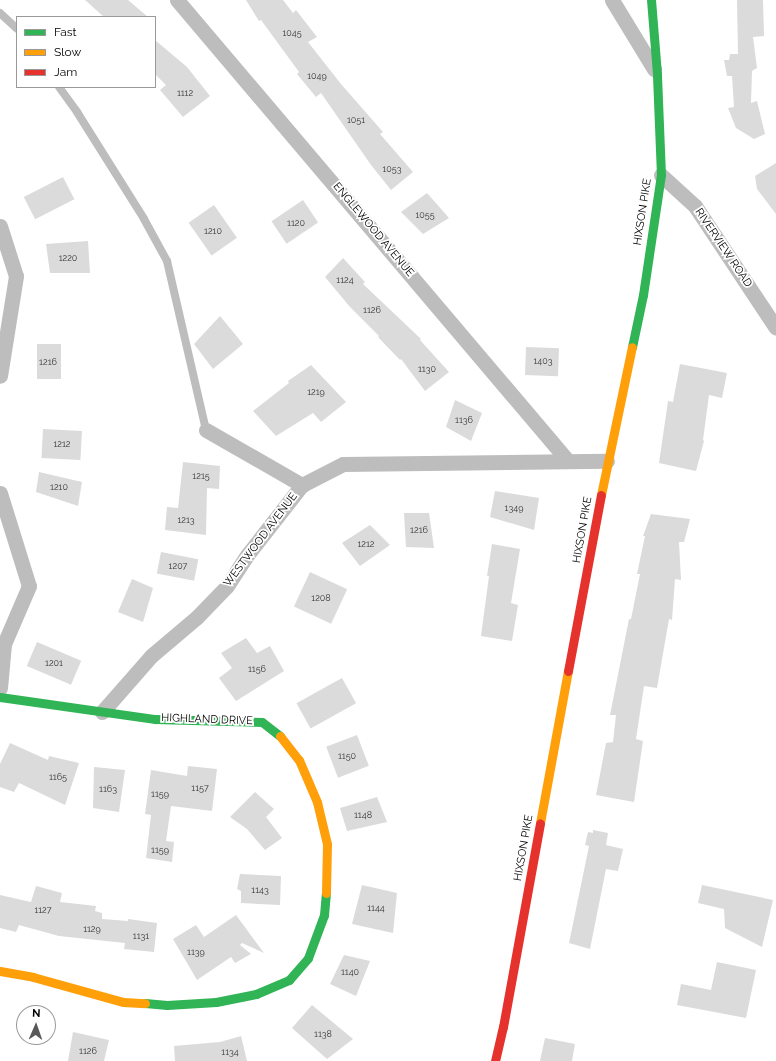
<!DOCTYPE html>
<style>
body{margin:0}
#map{position:relative;width:776px;height:1061px;overflow:hidden;background:#fff;font-family:Raleway,sans-serif}
div>[style]{position:absolute}
[style*='--x']{left:calc(var(--x)*1px);top:calc(var(--y)*1px);width:calc(var(--w)*1px);rotate:calc(var(--a)*1deg)}
.building>*{inset:0;background:#dbdbdb;transform-origin:0 0}
.lane>*{height:8px;margin:-4px;padding:0 4px;transform-origin:4px;border-radius:4px;background:#bdbdbd}
.street>*{height:15px;margin:-7.5px;padding:0 7.5px;transform-origin:7.5px;border-radius:7.5px;background:#bdbdbd}
.fast>*{height:9px;margin:-4.5px;padding:0 4.5px;transform-origin:4.5px;border-radius:4.5px;background:#30b455}
.slow>*{height:9px;margin:-4.5px;padding:0 4.5px;transform-origin:4.5px;border-radius:4.5px;background:#ff9f0a}
.jam>*{height:9px;margin:-4.5px;padding:0 4.5px;transform-origin:4.5px;border-radius:4.5px;background:#e5322d}
span{translate:-50% -50%;white-space:nowrap;text-align:center;line-height:1.15;-webkit-text-stroke:3.5px #fff;paint-order:stroke}
.number-label{font-size:9px;color:#373737}
.number-label span{-webkit-text-stroke-width:0}
.street-label{font-size:11px;color:#000}
.legend{position:absolute;left:16px;top:16px;width:140px;height:72px;box-sizing:border-box;background:#fff;border:1px solid #999;margin:0;padding:5px 7px;list-style:none;font-size:12px;color:#000}
.legend li{display:flex;align-items:center;gap:8px;height:20px}
.legend b{width:20px;border:1px solid #999}
.north{position:absolute;left:16px;top:1005px;width:40px;height:40px;box-sizing:border-box;background:#fff;border:1px solid #999;border-radius:50%;rotate:2deg;font-size:11px;font-weight:700;line-height:16px;text-align:center;color:#000}
.north::after{content:'';display:block;margin:auto;width:14px;height:18px;background:#595959;clip-path:polygon(50% 0,100% 100%,50% 72%,0 100%)}
</style>
<div id="map">
<div class="building">
<i style="clip-path:polygon(85px 0,128px 0,148px 17px,104px 17px)"></i>
<i style="clip-path:polygon(246px 0,283px 0,293px 13px,296px 10px,317px 37px,308px 42px,341px 84px,383px 132px,380px 134px,413px 172px,391px 190px,371px 165px,321px 93px,316px 97px,297px 74px,299px 72px,261px 20px,259px 21px)"></i>
<i style="clip-path:polygon(737px 0,763px 0,764px 36px,753px 37px,757px 68px,752px 71px,751px 103px,757px 101px,765px 134px,754px 139px,736px 128px,728px 108px,734px 107px,732px 76px,727px 76px,724px 60px,729px 60px,730px 54px,738px 54px)"></i>
<i style="clip-path:polygon(155px 40px,187px 67px,210px 96px,183px 117px,160px 90px,166px 85px,155px 74px)"></i>
<i style="clip-path:polygon(776px 163px,776px 214px,757px 189px,755px 176px)"></i>
<i style="left:63px;top:177px;width:25px;height:44px;rotate:63deg"></i>
<i style="clip-path:polygon(427px 193px,449px 218px,423px 234px,401px 212px)"></i>
<i style="left:303px;top:200px;width:27px;height:38px;rotate:56deg"></i>
<i style="left:214px;top:205px;width:40px;height:31px;rotate:55deg"></i>
<i style="clip-path:polygon(88px 241px,90px 273px,50px 273px,46px 244px)"></i>
<i style="clip-path:polygon(343px 258px,365px 282px,363px 284px,421px 339px,420px 340px,449px 372px,425px 391px,401px 359px,400px 360px,378px 337px,379px 336px,350px 307px,325px 277px)"></i>
<i style="clip-path:polygon(220px 316px,243px 344px,213px 369px,194px 344px)"></i>
<i style="left:37px;top:344px;width:24px;height:35px"></i>
<i style="left:526px;top:347px;width:33px;height:28px;rotate:2deg"></i>
<i style="clip-path:polygon(680px 364px,727px 373px,722px 398px,709px 395px,703px 440px,704px 441px,696px 471px,659px 463px,668px 401px,673px 402px)"></i>
<i style="clip-path:polygon(311px 365px,346px 402px,321px 422px,313px 413px,276px 436px,253px 411px,289px 383px,288px 381px)"></i>
<i style="clip-path:polygon(455px 400px,482px 413px,471px 441px,446px 427px)"></i>
<i style="left:43px;top:429px;width:39px;height:29px;rotate:3deg"></i>
<i style="clip-path:polygon(183px 462px,220px 466px,219px 489px,207px 488px,206px 535px,165px 530px,167px 507px,178px 508px)"></i>
<i style="clip-path:polygon(39px 472px,82px 482px,78px 506px,36px 492px)"></i>
<i style="clip-path:polygon(495px 491px,539px 498px,534px 530px,490px 517px)"></i>
<i style="clip-path:polygon(404px 513px,429px 513px,434px 548px,406px 547px)"></i>
<i style="clip-path:polygon(651px 514px,690px 519px,684px 542px,679px 542px,681px 580px,675px 579px,672px 620px,669px 619px,657px 688px,644px 686px,636px 739px,643px 741px,634px 802px,596px 795px,606px 743px,613px 742px,616px 715px,610px 715px,629px 619px,631px 619px,640px 574px,637px 574px,645px 536px,643px 536px)"></i>
<i style="clip-path:polygon(370px 525px,390px 545px,360px 566px,342px 543px)"></i>
<i style="clip-path:polygon(492px 544px,520px 549px,511px 603px,518px 605px,512px 641px,481px 636px,489px 576px,487px 576px)"></i>
<i style="left:161px;top:552px;width:38px;height:22px;rotate:11deg"></i>
<i style="left:310px;top:572px;width:41px;height:38px;rotate:25deg"></i>
<i style="clip-path:polygon(132px 579px,153px 588px,143px 622px,118px 612px)"></i>
<i style="clip-path:polygon(246px 638px,257px 653px,270px 646px,284px 671px,236px 701px,219px 678px,232px 668px,221px 653px)"></i>
<i style="left:37px;top:642px;width:48px;height:26px;rotate:23deg"></i>
<i style="left:342px;top:678px;width:29px;height:52px;rotate:61deg"></i>
<i style="left:357px;top:735px;width:33px;height:33px;rotate:69deg"></i>
<i style="clip-path:polygon(10px 743px,48px 760px,49px 756px,79px 763px,65px 805px,19px 783px,14px 792px,0 787px,0 764px)"></i>
<i style="clip-path:polygon(188px 766px,217px 769px,212px 811px,171px 806px,166px 841px,174px 842px,172px 862px,146px 858px,151px 815px,145px 814px,151px 770px,187px 776px)"></i>
<i style="clip-path:polygon(94px 767px,125px 770px,119px 812px,93px 808px)"></i>
<i style="clip-path:polygon(255px 792px,274px 809px,266px 817px,282px 838px,265px 850px,247px 829px,230px 817px)"></i>
<i style="clip-path:polygon(377px 797px,387px 822px,347px 831px,340px 808px)"></i>
<i style="clip-path:polygon(593px 830px,608px 833px,606px 845px,623px 849px,618px 871px,606px 869px,590px 949px,569px 943px,589px 846px,585px 845px,588px 832px,593px 833px)"></i>
<i style="clip-path:polygon(240px 874px,281px 876px,280px 905px,241px 903px,241px 891px,237px 889px)"></i>
<i style="clip-path:polygon(362px 885px,397px 893px,393px 933px,352px 924px)"></i>
<i style="clip-path:polygon(702px 885px,773px 900px,762px 947px,725px 928px,724px 909px,698px 903px)"></i>
<i style="clip-path:polygon(36px 886px,62px 893px,60px 902px,96px 906px,95px 911px,102px 913px,102px 919px,128px 921px,128px 919px,157px 923px,154px 952px,124px 949px,125px 943px,59px 936px,19px 925px,16px 932px,0 928px,0 895px,31px 902px)"></i>
<i style="clip-path:polygon(236px 915px,264px 953px,242px 943px,240px 945px,251px 954px,235px 963px,231px 957px,197px 980px,173px 939px,196px 925px,204px 937px)"></i>
<i style="clip-path:polygon(344px 955px,370px 961px,356px 996px,330px 984px)"></i>
<i style="clip-path:polygon(717px 962px,756px 970px,746px 1018px,677px 1005px,681px 984px,711px 990px)"></i>
<i style="clip-path:polygon(312px 1005px,353px 1039px,327px 1059px,292px 1028px)"></i>
<i style="clip-path:polygon(73px 1032px,109px 1040px,104px 1061px,68px 1061px)"></i>
<i style="clip-path:polygon(241px 1036px,247px 1061px,175px 1061px,174px 1046px,220px 1042px)"></i>
<i style="clip-path:polygon(545px 1038px,575px 1044px,572px 1061px,540px 1061px)"></i>
</div>
<div class="lane">
<i style="--x:0;--y:13;--w:23;--a:43"></i>
<i style="--x:59;--y:87;--w:31;--a:54"></i>
<i style="--x:77;--y:112;--w:126;--a:57.9"></i>
<i style="--x:144;--y:219;--w:48;--a:61.3"></i>
<i style="--x:167;--y:261;--w:173;--a:77"></i>
</div>
<div class="street">
<i style="--x:177;--y:0;--w:604;--a:49.7"></i>
<i style="--x:612;--y:0;--w:81;--a:58.7"></i>
<i style="--x:661;--y:175;--w:46;--a:42.4"></i>
<i style="--x:695;--y:206;--w:146;--a:56.4"></i>
<i style="--x:0;--y:226;--w:52;--a:72.3"></i>
<i style="--x:16;--y:276;--w:101;--a:99.1"></i>
<i style="--x:206;--y:430;--w:111;--a:29.8"></i>
<i style="--x:0;--y:493;--w:97;--a:72.7"></i>
<i style="--x:29;--y:586;--w:63;--a:113.3"></i>
<i style="--x:4;--y:644;--w:44;--a:95.2"></i>
<i style="--x:102;--y:712;--w:74;--a:-48.8"></i>
<i style="--x:151;--y:656;--w:60;--a:-40.3"></i>
<i style="--x:197;--y:617;--w:43;--a:-45.9"></i>
<i style="--x:227;--y:586;--w:38;--a:-57"></i>
<i style="--x:248;--y:554;--w:88;--a:-52"></i>
<i style="--x:302;--y:485;--w:46;--a:-27.1"></i>
<i style="--x:343;--y:464;--w:264;--a:-0.7"></i>
</div>
<div class="fast">
<i style="--x:632;--y:347;--w:53;--a:-78.1"></i>
<i style="--x:643;--y:295;--w:121;--a:-81.5"></i>
<i style="--x:661;--y:175;--w:101;--a:-92.3"></i>
<i style="--x:657;--y:74;--w:74;--a:-94.6"></i>
<i style="--x:0;--y:697;--w:157;--a:8.1"></i>
<i style="--x:155;--y:719;--w:107;--a:1.6"></i>
<i style="--x:262;--y:722;--w:23;--a:38"></i>
<i style="--x:145;--y:1003;--w:22;--a:5"></i>
<i style="--x:167;--y:1005;--w:49;--a:-3.5"></i>
<i style="--x:216;--y:1002;--w:41;--a:-11.3"></i>
<i style="--x:256;--y:994;--w:36;--a:-23"></i>
<i style="--x:289;--y:980;--w:29;--a:-49"></i>
<i style="--x:308;--y:958;--w:46;--a:-69.6"></i>
<i style="--x:324;--y:915;--w:22;--a:-85"></i>
</div>
<div class="slow">
<i style="--x:601;--y:495;--w:151;--a:-78.2"></i>
<i style="--x:280;--y:736;--w:31;--a:52"></i>
<i style="--x:299;--y:760;--w:46;--a:66.8"></i>
<i style="--x:317;--y:802;--w:43;--a:76.6"></i>
<i style="--x:327;--y:844;--w:49;--a:91.2"></i>
<i style="--x:540;--y:823;--w:155;--a:-79.6"></i>
<i style="--x:0;--y:971;--w:34;--a:10"></i>
<i style="--x:33;--y:977;--w:93;--a:15.5"></i>
<i style="--x:123;--y:1002;--w:22;--a:3"></i>
</div>
<div class="jam">
<i style="--x:568;--y:671;--w:179;--a:-79.4"></i>
<i style="--x:495;--y:1061;--w:35;--a:-77"></i>
<i style="--x:503;--y:1027;--w:207;--a:-79.7"></i>
</div>
<div class="number-label">
<span style="left:292px;top:33px">1045</span>
<span style="left:317px;top:76px">1049</span>
<span style="left:185px;top:93px">1112</span>
<span style="left:356px;top:120px">1051</span>
<span style="left:392px;top:169px">1053</span>
<span style="left:425px;top:215px">1055</span>
<span style="left:296px;top:223px">1120</span>
<span style="left:213px;top:231px">1210</span>
<span style="left:68px;top:258px">1220</span>
<span style="left:345px;top:280px">1124</span>
<span style="left:372px;top:310px">1126</span>
<span style="left:543px;top:361px">1403</span>
<span style="left:48px;top:362px">1216</span>
<span style="left:427px;top:369px">1130</span>
<span style="left:316px;top:392px">1219</span>
<span style="left:464px;top:420px">1136</span>
<span style="left:62px;top:444px">1212</span>
<span style="left:201px;top:476px">1215</span>
<span style="left:59px;top:487px">1210</span>
<span style="left:514px;top:508px">1349</span>
<span style="left:186px;top:520px">1213</span>
<span style="left:419px;top:530px">1216</span>
<span style="left:366px;top:544px">1212</span>
<span style="left:178px;top:566px">1207</span>
<span style="left:321px;top:598px">1208</span>
<span style="left:54px;top:663px">1201</span>
<span style="left:257px;top:669px">1156</span>
<span style="left:347px;top:756px">1150</span>
<span style="left:58px;top:777px">1165</span>
<span style="left:200px;top:788px">1157</span>
<span style="left:108px;top:789px">1163</span>
<span style="left:160px;top:794px">1159</span>
<span style="left:363px;top:815px">1148</span>
<span style="left:160px;top:850px">1159</span>
<span style="left:260px;top:890px">1143</span>
<span style="left:376px;top:908px">1144</span>
<span style="left:43px;top:910px">1127</span>
<span style="left:92px;top:929px">1129</span>
<span style="left:141px;top:936px">1131</span>
<span style="left:196px;top:952px">1139</span>
<span style="left:350px;top:972px">1140</span>
<span style="left:323px;top:1034px">1138</span>
<span style="left:88px;top:1051px">1126</span>
<span style="left:230px;top:1052px">1134</span>
</div>
<div class="street-label">
<span style="left:643px;top:212px;rotate:-81deg">HIXSON PIKE</span>
<span style="left:373px;top:230px;rotate:50deg">ENGLEWOOD AVENUE</span>
<span style="left:723px;top:248px;rotate:56deg">RIVERVIEW ROAD</span>
<span style="left:583px;top:530px;rotate:-80deg">HIXSON PIKE</span>
<span style="left:261px;top:540px;rotate:-53deg">WESTWOOD AVENUE</span>
<span style="left:207px;top:720px;rotate:2deg">HIGHLAND DRIVE</span>
<span style="left:524px;top:848px;rotate:-80deg">HIXSON PIKE</span>
</div>
<ul class="legend">
<li><b style="height:5px;background:#30b455"></b>Fast</li>
<li><b style="height:5px;background:#ff9f0a"></b>Slow</li>
<li><b style="height:5px;background:#e5322d"></b>Jam</li>
</ul>
<div class="north">N</div>
</div>
